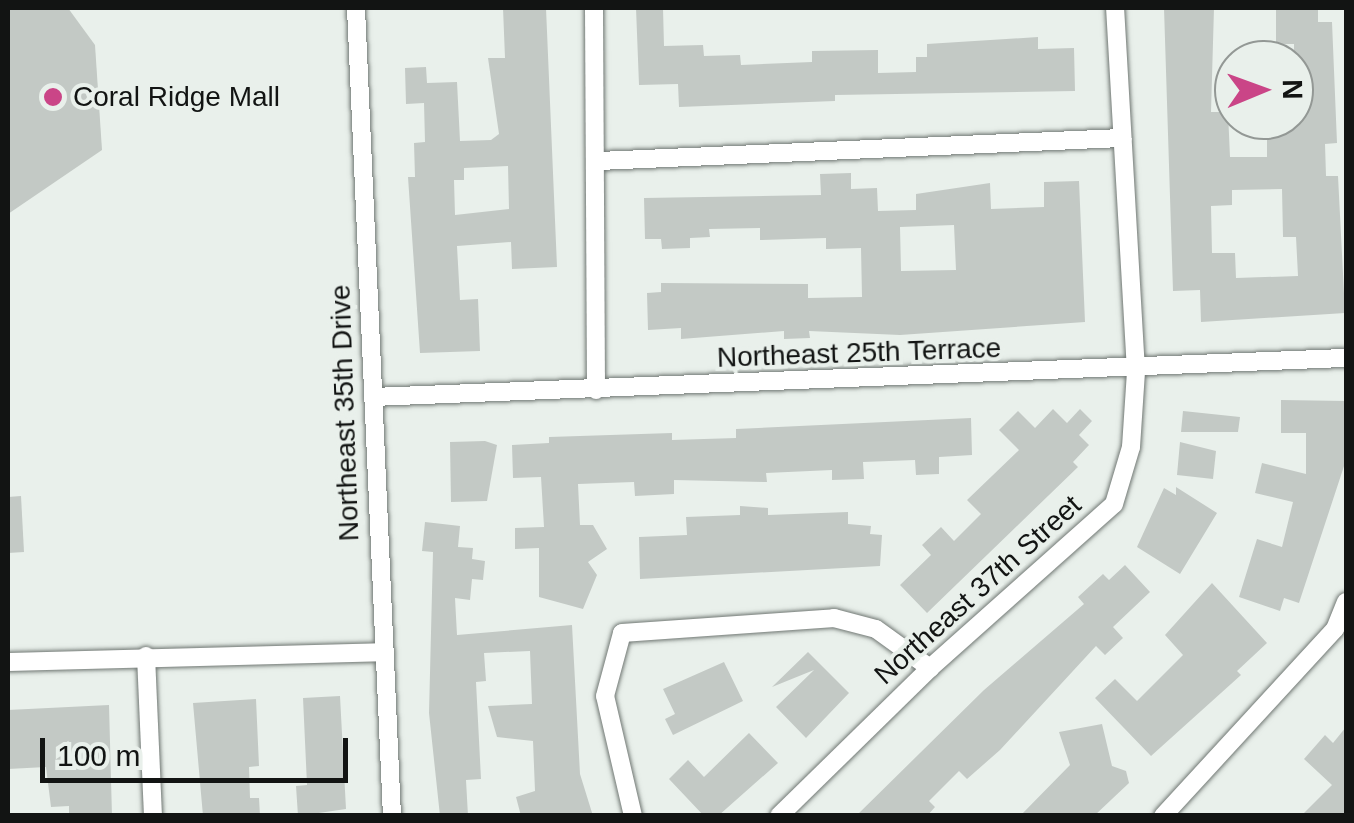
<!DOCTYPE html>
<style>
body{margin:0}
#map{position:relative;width:1354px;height:823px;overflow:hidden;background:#e9f0eb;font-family:Helvetica,sans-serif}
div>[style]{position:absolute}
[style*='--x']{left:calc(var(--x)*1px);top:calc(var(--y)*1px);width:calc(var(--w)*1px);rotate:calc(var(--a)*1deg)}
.building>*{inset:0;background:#c3c9c5}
.roads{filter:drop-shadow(0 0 2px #707773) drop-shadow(0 0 2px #707773)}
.street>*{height:18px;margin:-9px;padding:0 9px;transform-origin:9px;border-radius:9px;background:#fff}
.dots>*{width:28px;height:28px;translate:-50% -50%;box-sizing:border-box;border:5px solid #e9f0eb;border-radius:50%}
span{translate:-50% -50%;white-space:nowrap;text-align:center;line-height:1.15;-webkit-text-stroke:8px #e9f0eb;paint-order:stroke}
.poi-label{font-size:28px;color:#121413}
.left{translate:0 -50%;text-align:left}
.street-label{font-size:28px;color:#121413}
.frame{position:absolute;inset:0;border:10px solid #121413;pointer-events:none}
.north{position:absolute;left:1214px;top:40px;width:100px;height:100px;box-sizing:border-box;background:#e9f0eb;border:2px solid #939895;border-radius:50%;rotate:89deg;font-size:28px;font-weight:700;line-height:40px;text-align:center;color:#121413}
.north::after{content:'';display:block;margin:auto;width:35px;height:45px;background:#ca4587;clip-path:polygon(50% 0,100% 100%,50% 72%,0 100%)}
.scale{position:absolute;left:40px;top:738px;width:308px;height:45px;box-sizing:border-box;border:5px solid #121413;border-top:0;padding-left:12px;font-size:30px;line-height:35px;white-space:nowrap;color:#121413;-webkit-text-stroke:8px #e9f0eb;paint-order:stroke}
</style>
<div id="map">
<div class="building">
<i style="clip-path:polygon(8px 8px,68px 8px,95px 45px,102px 150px,8px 214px)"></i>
<i style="clip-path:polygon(evenodd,503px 8px,546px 8px,557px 267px,512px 269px,511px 242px,457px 246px,460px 300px,478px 299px,480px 351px,420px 353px,408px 177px,415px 177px,414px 143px,425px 142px,424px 103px,406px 104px,405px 68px,426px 67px,427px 83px,457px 82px,460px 141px,491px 140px,499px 134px,488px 58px,505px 58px,503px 8px,508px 166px,509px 209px,455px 215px,454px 180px,464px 180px,464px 168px,508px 166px)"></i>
<i style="clip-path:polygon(636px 8px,663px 8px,664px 46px,703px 45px,704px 56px,740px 55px,741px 65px,812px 62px,812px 51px,878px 50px,878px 73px,916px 72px,916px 57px,927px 57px,927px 44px,1038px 37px,1038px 49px,1074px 48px,1075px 91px,835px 95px,835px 101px,679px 107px,678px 84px,639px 85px)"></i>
<i style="clip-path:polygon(evenodd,1164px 8px,1214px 8px,1211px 112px,1228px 112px,1230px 157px,1267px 157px,1267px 120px,1294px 120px,1294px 44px,1276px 44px,1276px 8px,1318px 8px,1318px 22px,1332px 22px,1337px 143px,1325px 144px,1326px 176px,1338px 176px,1345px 313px,1201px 322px,1200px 290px,1173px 291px,1164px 8px,1282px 189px,1283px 237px,1296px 237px,1298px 276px,1236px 278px,1235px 253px,1212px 253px,1211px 206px,1232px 205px,1232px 190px,1282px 189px)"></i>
<i style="clip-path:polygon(evenodd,851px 173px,851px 189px,877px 188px,878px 211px,916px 210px,916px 194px,990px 183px,991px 209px,1044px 207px,1044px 182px,1079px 181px,1085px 322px,900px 335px,809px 331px,810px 338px,784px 339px,784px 331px,681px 339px,681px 328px,648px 330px,647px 293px,661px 292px,661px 283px,808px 284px,808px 298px,862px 297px,861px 248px,826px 249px,826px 238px,760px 240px,760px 228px,709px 229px,710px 237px,690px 238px,690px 248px,662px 249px,661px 239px,645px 239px,644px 198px,821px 195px,820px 174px,851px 173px,954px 225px,956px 270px,901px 271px,900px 227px,954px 225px)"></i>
<i style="clip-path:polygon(1281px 400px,1346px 401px,1346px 460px,1299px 603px,1284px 598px,1280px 611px,1239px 597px,1257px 539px,1282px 547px,1293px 502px,1255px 493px,1262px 463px,1306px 474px,1306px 433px,1281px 433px)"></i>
<i style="clip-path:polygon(1053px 409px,1067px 423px,1080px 409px,1092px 421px,1079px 435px,1089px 445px,1073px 462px,1078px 467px,927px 613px,900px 585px,931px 555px,922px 545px,941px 527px,954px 541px,981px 514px,967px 500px,1019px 450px,999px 430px,1018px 411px,1035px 428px)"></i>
<i style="clip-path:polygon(1183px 411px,1240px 417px,1238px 432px,1181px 432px)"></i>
<i style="clip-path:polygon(971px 418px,972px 455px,939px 457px,939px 474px,916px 475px,915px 460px,863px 462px,864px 479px,832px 480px,832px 470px,766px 473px,767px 482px,674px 480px,674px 494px,635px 496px,634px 482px,578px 484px,580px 525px,593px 525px,607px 549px,588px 562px,597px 575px,583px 609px,539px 597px,539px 548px,515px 549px,515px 528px,544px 527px,541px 477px,513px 478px,512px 445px,549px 443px,549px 437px,672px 433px,672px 440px,736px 438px,736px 429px)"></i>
<i style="clip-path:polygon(485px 441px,497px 445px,487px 501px,451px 502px,450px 442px)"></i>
<i style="clip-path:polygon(1180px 442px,1216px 451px,1213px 479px,1177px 475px)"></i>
<i style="clip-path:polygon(1176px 487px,1217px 513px,1180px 574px,1137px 547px,1164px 488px,1176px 495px)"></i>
<i style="clip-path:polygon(21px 496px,24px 552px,8px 553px,8px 497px)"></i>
<i style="clip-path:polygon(740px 506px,768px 508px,768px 515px,848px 512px,848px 524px,871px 526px,870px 534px,882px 535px,880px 566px,640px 579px,639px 537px,687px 535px,686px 517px,740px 515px)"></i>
<i style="clip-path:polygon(425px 522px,460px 526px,458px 547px,473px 548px,472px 559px,485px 561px,483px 580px,472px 579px,470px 600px,455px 598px,457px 635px,572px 625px,580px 774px,593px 816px,521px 816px,516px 797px,535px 791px,533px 741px,497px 737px,488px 706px,532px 704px,530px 651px,484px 653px,486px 681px,476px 682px,481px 779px,466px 780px,468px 816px,440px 816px,429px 713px,433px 552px,422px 551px)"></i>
<i style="clip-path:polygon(1125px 565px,1150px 592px,1113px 627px,1123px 638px,1105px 655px,1096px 646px,1000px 750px,967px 779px,959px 771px,929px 801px,935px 807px,927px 816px,856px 816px,984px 690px,1084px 604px,1078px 597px,1103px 574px,1109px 580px)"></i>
<i style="clip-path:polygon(1212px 583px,1267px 643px,1237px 671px,1241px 675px,1151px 756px,1095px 698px,1115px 679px,1137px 701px,1183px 655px,1165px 635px)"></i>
<i style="clip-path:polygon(808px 652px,849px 693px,806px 738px,776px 707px,814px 670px,772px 687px)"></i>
<i style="clip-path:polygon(724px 662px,743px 701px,673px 735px,665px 719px,675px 714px,663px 689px)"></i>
<i style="clip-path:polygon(340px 696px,346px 809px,298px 816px,296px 786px,307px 785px,303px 698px)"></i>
<i style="clip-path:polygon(256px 699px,259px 766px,249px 767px,250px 798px,259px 798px,260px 816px,203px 816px,193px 703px)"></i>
<i style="clip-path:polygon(109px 705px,112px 816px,69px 816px,69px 806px,51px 807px,46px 767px,8px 769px,8px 710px)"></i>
<i style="clip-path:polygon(1102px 724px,1112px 766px,1126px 771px,1129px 783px,1094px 816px,1020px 816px,1070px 765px,1059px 732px)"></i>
<i style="clip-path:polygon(1346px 727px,1346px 816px,1301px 816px,1332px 785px,1304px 759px,1325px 735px,1333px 743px)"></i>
<i style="clip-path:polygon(749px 733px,778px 763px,718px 816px,704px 816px,669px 779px,688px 760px,704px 777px)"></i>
</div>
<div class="roads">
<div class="street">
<i style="--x:356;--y:8;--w:809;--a:87.45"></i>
<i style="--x:594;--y:8;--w:382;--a:89.7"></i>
<i style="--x:599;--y:161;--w:524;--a:-2.52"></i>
<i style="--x:373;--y:397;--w:974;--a:-2.3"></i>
<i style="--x:146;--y:656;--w:160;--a:87.5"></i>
<i style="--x:8;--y:662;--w:374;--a:-1.5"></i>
<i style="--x:633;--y:816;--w:123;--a:-103.1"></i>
<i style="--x:605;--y:696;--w:65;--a:-74.9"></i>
<i style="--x:622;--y:633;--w:213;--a:-4"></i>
<i style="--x:834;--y:618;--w:43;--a:14.7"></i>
<i style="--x:876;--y:629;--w:67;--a:35.8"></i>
<i style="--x:779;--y:816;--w:211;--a:-44.4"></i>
<i style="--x:930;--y:668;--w:246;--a:-41.7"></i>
<i style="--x:1114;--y:504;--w:59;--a:-73.4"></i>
<i style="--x:1131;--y:447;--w:76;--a:-86.2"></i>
<i style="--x:1136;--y:371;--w:364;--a:-93.3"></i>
<i style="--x:1163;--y:816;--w:254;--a:-47.4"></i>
<i style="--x:1335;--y:629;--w:29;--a:-68"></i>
</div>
</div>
<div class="dots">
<i style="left:53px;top:97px;background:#ca4587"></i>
</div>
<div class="poi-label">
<span class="left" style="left:73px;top:97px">Coral Ridge Mall</span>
</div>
<div class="street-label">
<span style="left:859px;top:353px;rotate:-2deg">Northeast 25th Terrace</span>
<span style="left:345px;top:413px;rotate:-92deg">Northeast 35th Drive</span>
<span style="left:978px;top:590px;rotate:-42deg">Northeast 37th Street</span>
</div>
<div class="frame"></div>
<div class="north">N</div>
<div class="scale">100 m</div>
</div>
